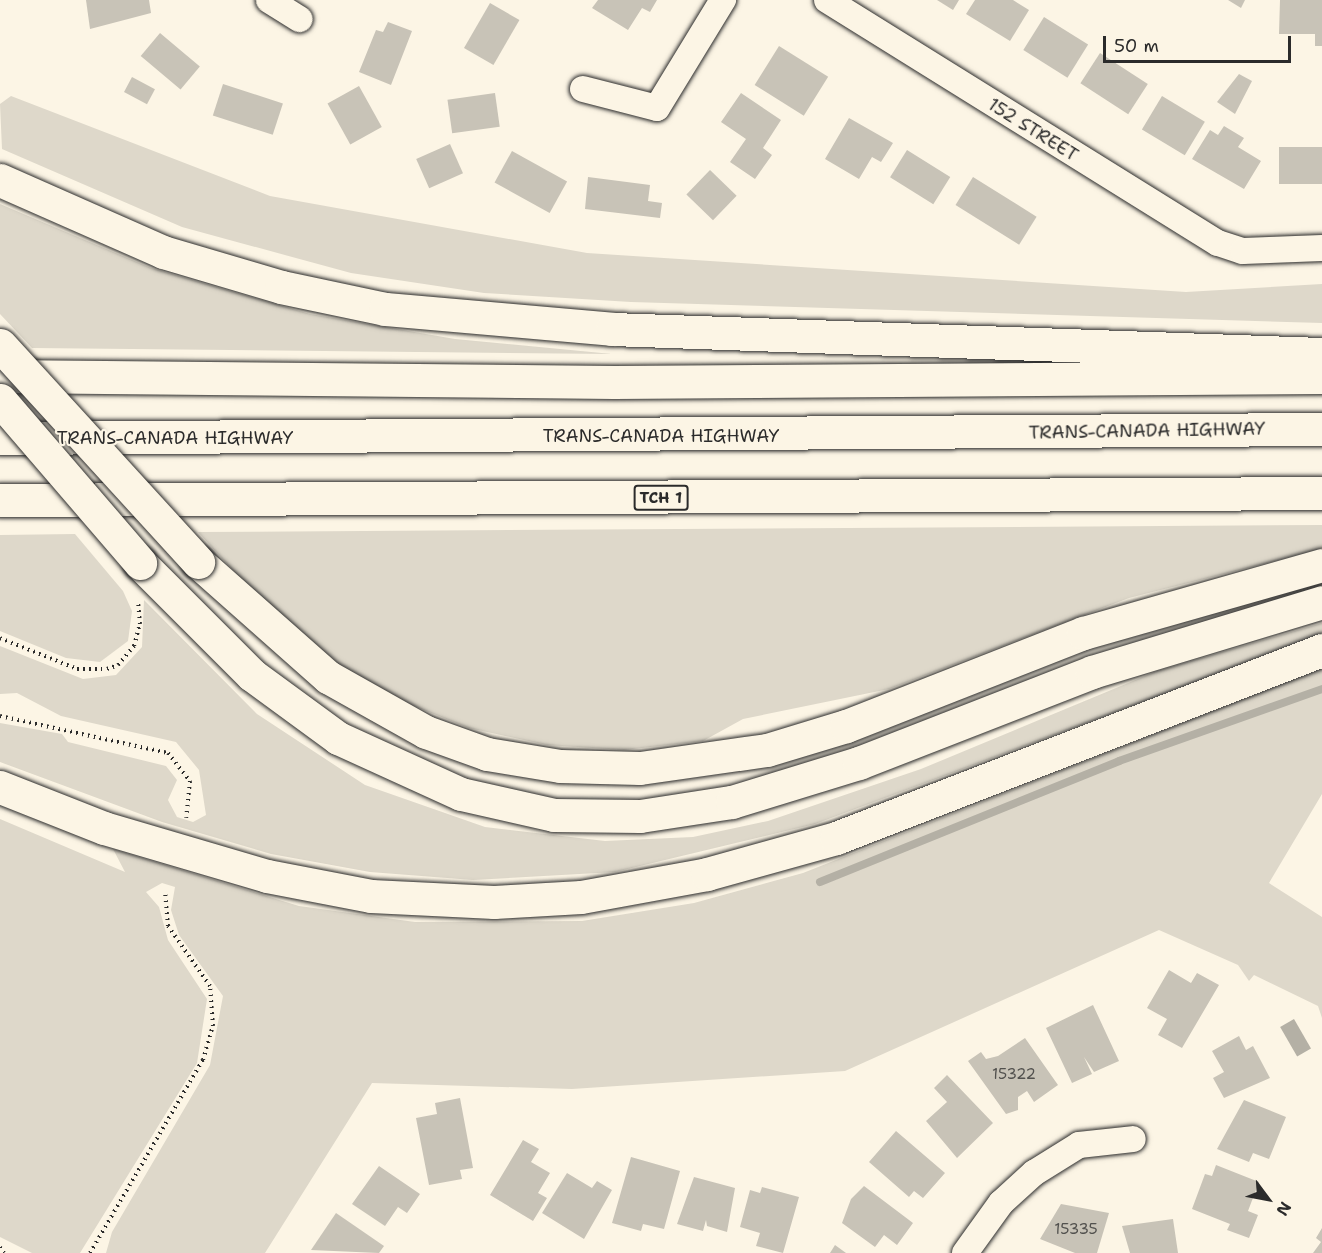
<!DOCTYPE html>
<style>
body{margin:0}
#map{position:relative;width:1322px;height:1253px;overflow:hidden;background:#fcf5e5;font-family:"Shantell Sans",sans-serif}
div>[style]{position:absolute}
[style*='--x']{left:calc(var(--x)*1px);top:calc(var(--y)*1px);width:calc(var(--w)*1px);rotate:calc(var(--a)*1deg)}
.green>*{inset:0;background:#ded8ca}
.water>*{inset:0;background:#b4b0a5;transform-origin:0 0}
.stream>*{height:8px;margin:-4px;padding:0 4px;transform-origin:4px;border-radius:4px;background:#b4b0a5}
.building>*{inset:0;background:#c8c3b7;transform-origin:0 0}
.path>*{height:4px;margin-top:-2px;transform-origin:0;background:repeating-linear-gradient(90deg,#2b2b2b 0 1.5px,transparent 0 6px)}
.roads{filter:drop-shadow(0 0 2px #2b2b2b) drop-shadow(0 0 2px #2b2b2b)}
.street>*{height:26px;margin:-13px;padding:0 13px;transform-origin:13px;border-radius:13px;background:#fcf5e5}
.highway>*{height:33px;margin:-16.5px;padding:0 16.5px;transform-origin:16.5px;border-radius:16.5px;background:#fcf5e5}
.bridges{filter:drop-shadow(0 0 2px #2b2b2b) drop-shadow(0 0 2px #2b2b2b)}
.highway-bridge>*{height:33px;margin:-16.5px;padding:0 16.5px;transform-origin:16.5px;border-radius:16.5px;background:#fcf5e5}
span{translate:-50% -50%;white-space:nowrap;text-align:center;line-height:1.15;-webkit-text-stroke:4.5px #fcf5e5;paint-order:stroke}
.number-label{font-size:15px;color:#52514e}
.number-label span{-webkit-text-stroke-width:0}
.shield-label span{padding:2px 4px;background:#fcf5e5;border:2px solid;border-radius:4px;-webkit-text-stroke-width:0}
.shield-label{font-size:16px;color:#2b2b2b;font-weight:700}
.street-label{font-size:18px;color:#2b2b2b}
.north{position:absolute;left:1238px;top:1169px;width:60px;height:60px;-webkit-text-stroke:4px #fcf5e5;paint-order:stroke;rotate:122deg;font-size:16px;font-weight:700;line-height:24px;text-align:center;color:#2b2b2b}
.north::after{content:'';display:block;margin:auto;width:21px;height:27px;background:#2b2b2b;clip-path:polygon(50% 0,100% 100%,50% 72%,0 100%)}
.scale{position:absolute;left:1103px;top:36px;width:188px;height:27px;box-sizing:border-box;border:3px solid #2b2b2b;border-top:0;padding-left:8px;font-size:18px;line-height:21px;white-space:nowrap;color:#2b2b2b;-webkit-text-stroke:4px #fcf5e5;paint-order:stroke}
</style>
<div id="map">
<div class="green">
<i style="clip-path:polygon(11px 96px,270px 196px,587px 253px,1186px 292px,1322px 284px,1322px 323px,631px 302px,484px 293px,351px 273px,182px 227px,2px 149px,0 104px)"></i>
<i style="clip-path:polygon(0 204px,151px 268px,310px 314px,455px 339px,612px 354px,32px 348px,0 314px)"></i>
<i style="clip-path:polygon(1322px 525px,1322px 549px,1129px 598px,889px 689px,743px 719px,703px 741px,624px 750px,547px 745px,469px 728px,394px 698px,342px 667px,241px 579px,198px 532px)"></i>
<i style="clip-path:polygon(75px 534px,123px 591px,132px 611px,128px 641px,100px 662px,66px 658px,0 631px,0 535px)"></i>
<i style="clip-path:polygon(144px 600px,257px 714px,365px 785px,485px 827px,605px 841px,693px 837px,768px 821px,921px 769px,1157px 671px,1322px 623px,1322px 635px,815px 824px,615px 872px,473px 880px,370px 872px,271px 854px,162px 822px,0 762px,0 723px,62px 734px,68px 742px,166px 766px,177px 780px,168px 800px,177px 817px,193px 822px,206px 815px,199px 770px,176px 742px,61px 716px,17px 693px,0 694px,0 646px,83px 679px,116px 675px,142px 647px)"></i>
<i style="clip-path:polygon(1322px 668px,1322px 794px,1269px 883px,1322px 917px,1322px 1018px,1318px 1006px,1254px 975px,1249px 981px,1238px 965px,1159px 930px,845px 1071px,572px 1089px,372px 1083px,265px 1253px,106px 1253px,112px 1232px,210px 1065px,223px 996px,179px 935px,171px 910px,175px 887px,162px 883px,146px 892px,159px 907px,168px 940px,207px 999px,197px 1063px,80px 1253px,32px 1253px,0 1237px,0 819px,125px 872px,113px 849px,299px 906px,415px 922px,582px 921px,694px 903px,803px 873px)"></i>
</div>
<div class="water">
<i style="left:1294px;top:1019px;width:34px;height:16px;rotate:60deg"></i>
</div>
<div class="stream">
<i style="--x:820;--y:882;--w:323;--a:-22"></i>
<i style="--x:1119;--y:761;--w:215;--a:-19.5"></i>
</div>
<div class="building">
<i style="clip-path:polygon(86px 0,149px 0,151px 13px,90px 29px)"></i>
<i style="clip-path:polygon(598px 0,657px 0,650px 12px,642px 8px,628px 30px,592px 8px)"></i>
<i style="clip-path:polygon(937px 0,959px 0,953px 10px)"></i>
<i style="clip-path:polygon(975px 0,1013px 0,1029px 10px,1010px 41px,966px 14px)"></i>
<i style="clip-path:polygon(1228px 0,1245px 0,1241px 8px)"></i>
<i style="clip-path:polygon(1280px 0,1322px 0,1322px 46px,1315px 46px,1315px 34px,1279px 34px)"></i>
<i style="left:490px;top:3px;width:34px;height:52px;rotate:30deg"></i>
<i style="left:1044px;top:17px;width:52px;height:39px;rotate:32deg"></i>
<i style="clip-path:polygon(388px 22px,412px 31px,391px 85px,359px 72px,376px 30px,383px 32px)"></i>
<i style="left:160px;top:33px;width:52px;height:30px;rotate:40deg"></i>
<i style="left:779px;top:46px;width:58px;height:46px;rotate:32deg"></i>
<i style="left:1100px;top:53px;width:57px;height:36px;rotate:33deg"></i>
<i style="clip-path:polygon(1239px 74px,1252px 81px,1235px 114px,1217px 102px)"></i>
<i style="left:132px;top:77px;width:26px;height:17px;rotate:28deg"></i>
<i style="left:223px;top:84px;width:63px;height:33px;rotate:18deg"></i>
<i style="left:359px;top:86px;width:47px;height:36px;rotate:61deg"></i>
<i style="left:495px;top:93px;width:34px;height:48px;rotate:82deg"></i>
<i style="clip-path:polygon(741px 93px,781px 120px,763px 148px,772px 155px,755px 179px,730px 162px,746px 139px,721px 122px)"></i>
<i style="left:1162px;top:96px;width:50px;height:39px;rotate:31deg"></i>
<i style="clip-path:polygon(849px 118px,893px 143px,881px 162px,872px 157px,859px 179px,825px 159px)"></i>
<i style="clip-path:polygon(1224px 126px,1244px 138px,1238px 147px,1261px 161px,1244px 189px,1192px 159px,1210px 130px,1218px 135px)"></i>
<i style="left:450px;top:144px;width:32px;height:37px;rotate:66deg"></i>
<i style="left:1322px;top:147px;width:37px;height:43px;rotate:90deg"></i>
<i style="left:907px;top:150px;width:51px;height:32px;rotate:32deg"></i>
<i style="left:512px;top:151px;width:63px;height:36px;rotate:29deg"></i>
<i style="left:710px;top:170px;width:37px;height:34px;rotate:44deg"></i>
<i style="clip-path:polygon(588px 177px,650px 185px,648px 201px,662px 203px,660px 218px,585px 209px)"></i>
<i style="left:973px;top:177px;width:75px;height:33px;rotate:32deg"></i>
<i style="clip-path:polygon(1169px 970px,1191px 983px,1197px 973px,1219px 985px,1182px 1048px,1158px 1035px,1167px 1019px,1147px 1008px)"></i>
<i style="clip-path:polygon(1093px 1005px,1119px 1061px,1094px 1072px,1084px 1057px,1092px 1074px,1072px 1083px,1046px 1028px)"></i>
<i style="clip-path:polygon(1239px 1036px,1246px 1050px,1253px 1046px,1270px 1078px,1224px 1098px,1213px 1078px,1224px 1072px,1212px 1051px)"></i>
<i style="clip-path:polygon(1025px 1038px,1058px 1085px,1034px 1102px,1027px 1091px,1018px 1097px,1018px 1110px,1006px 1114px,968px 1061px,981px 1052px,986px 1059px,998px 1056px)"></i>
<i style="clip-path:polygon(947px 1075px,993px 1123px,957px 1158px,926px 1121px,947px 1102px,934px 1088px)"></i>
<i style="clip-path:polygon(460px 1098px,473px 1168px,460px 1170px,462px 1179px,429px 1185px,416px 1118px,437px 1114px,435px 1103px)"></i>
<i style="clip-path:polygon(1244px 1100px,1286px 1117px,1269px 1159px,1253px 1153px,1249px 1162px,1217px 1149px)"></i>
<i style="clip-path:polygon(896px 1131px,945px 1173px,923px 1198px,914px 1191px,909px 1197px,869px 1162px)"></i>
<i style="clip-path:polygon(523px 1140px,539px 1149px,531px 1162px,550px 1173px,538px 1193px,547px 1198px,533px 1221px,490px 1195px)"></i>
<i style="clip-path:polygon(631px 1157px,680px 1171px,664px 1229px,643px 1224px,641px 1231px,612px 1223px)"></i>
<i style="clip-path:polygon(1216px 1165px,1259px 1182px,1248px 1211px,1258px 1215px,1249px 1238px,1227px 1230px,1230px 1224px,1192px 1209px,1205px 1174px,1212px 1176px)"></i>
<i style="clip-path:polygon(379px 1166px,420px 1194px,407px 1213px,398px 1207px,385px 1226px,352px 1204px)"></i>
<i style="clip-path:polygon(567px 1173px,592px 1188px,597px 1181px,612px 1190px,584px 1239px,542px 1213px)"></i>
<i style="clip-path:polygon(694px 1177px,735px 1188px,727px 1232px,707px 1226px,706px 1220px,703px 1231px,677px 1224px)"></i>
<i style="clip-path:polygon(864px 1186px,913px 1223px,897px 1245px,884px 1235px,875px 1247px,842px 1223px,851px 1199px)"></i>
<i style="clip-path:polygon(762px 1187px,799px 1197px,783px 1253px,756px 1246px,760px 1233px,740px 1227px,750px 1190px,760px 1193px)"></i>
<i style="clip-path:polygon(1061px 1204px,1109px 1213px,1097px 1253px,1075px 1253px,1040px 1239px)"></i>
<i style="clip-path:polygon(336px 1213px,384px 1246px,379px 1253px,311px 1250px)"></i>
<i style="clip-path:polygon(1173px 1219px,1178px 1253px,1130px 1253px,1122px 1226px)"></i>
<i style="clip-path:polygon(1322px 1228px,1322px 1253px,1313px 1253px,1321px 1242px,1316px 1238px)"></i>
<i style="clip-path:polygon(835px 1245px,846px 1253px,830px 1253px)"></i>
</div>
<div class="path">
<i style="--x:0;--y:638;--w:83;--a:21.9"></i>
<i style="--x:77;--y:669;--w:30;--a:0"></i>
<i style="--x:107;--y:669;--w:12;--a:-20"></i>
<i style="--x:118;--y:665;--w:25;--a:-50"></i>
<i style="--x:134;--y:646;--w:23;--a:-75"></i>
<i style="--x:140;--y:624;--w:22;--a:-95"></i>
<i style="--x:0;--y:716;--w:172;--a:12.4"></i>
<i style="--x:168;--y:753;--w:36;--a:52"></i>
<i style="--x:190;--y:781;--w:37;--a:96"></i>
<i style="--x:0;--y:1247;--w:7;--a:56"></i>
<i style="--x:90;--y:1253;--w:224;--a:-59.7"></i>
<i style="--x:203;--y:1060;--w:35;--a:-74"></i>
<i style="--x:213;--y:1026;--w:40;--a:-94.3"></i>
<i style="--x:210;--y:986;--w:73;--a:-125"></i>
<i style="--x:168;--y:926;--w:36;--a:-95"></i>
</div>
<div class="roads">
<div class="street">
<i style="--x:269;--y:0;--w:36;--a:32"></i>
<i style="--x:827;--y:0;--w:460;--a:31.9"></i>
<i style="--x:1218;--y:243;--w:26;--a:18"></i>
<i style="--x:1243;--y:251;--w:79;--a:-2.2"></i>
<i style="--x:583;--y:89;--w:76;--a:14.4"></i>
<i style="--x:657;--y:108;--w:127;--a:-58.6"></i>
<i style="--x:965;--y:1253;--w:62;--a:-54.2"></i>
<i style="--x:1001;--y:1203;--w:45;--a:-42.3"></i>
<i style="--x:1034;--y:1173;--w:53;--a:-31.9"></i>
<i style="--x:1079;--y:1145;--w:54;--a:-6.3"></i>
</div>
<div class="highway">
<i style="--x:0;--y:180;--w:178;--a:23.8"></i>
<i style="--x:163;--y:252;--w:123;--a:16.5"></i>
<i style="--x:281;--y:287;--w:106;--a:11.9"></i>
<i style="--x:385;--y:309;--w:228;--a:5"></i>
<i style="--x:612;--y:329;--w:710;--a:2.02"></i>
<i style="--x:0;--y:376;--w:614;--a:0.56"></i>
<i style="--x:614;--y:382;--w:708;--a:-0.4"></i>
<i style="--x:0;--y:438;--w:1322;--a:-0.39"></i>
<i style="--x:0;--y:500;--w:1322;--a:-0.3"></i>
<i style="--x:198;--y:562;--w:174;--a:41.5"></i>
<i style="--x:328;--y:677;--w:112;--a:29.3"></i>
<i style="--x:426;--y:732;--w:65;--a:19.8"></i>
<i style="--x:487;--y:754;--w:74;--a:9.3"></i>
<i style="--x:560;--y:766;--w:80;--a:1.4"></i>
<i style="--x:640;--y:768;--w:128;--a:-8.1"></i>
<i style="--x:767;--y:750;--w:83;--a:-16.9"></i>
<i style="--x:846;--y:726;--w:255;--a:-21.4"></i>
<i style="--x:1083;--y:633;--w:248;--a:-15.9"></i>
<i style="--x:140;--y:563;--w:158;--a:45"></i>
<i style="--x:252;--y:675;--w:107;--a:36.2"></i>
<i style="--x:338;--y:738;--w:135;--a:24.5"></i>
<i style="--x:461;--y:794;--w:95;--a:12.7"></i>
<i style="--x:554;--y:815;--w:86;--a:0.7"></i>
<i style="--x:640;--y:816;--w:93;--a:-8.7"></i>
<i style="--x:732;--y:802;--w:133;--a:-17.1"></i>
<i style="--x:859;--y:763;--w:250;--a:-21.3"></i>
<i style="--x:1092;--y:672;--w:240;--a:-16.9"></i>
<i style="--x:0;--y:787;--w:112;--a:21.5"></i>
<i style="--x:104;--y:828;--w:170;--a:16.4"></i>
<i style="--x:267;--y:876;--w:106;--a:10.9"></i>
<i style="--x:371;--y:896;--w:123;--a:2.8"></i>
<i style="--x:494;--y:902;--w:87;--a:-3.3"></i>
<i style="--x:581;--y:897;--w:128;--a:-10.3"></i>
<i style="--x:707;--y:874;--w:134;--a:-15.6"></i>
<i style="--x:836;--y:838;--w:521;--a:-21.15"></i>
</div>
</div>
<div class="bridges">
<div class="highway-bridge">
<i style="--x:0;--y:345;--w:294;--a:47.6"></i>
<i style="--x:0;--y:400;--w:215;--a:49.3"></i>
</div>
</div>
<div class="number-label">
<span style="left:1014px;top:1075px">15322</span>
<span style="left:1076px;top:1230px">15335</span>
</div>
<div class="shield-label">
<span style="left:661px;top:498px">TCH 1</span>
</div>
<div class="street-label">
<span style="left:1033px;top:130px;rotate:32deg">152 STREET</span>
<span style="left:1147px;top:431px;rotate:-1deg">TRANS-CANADA HIGHWAY</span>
<span style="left:661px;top:436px">TRANS-CANADA HIGHWAY</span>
<span style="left:175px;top:438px">TRANS-CANADA HIGHWAY</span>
</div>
<div class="north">N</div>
<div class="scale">50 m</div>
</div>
